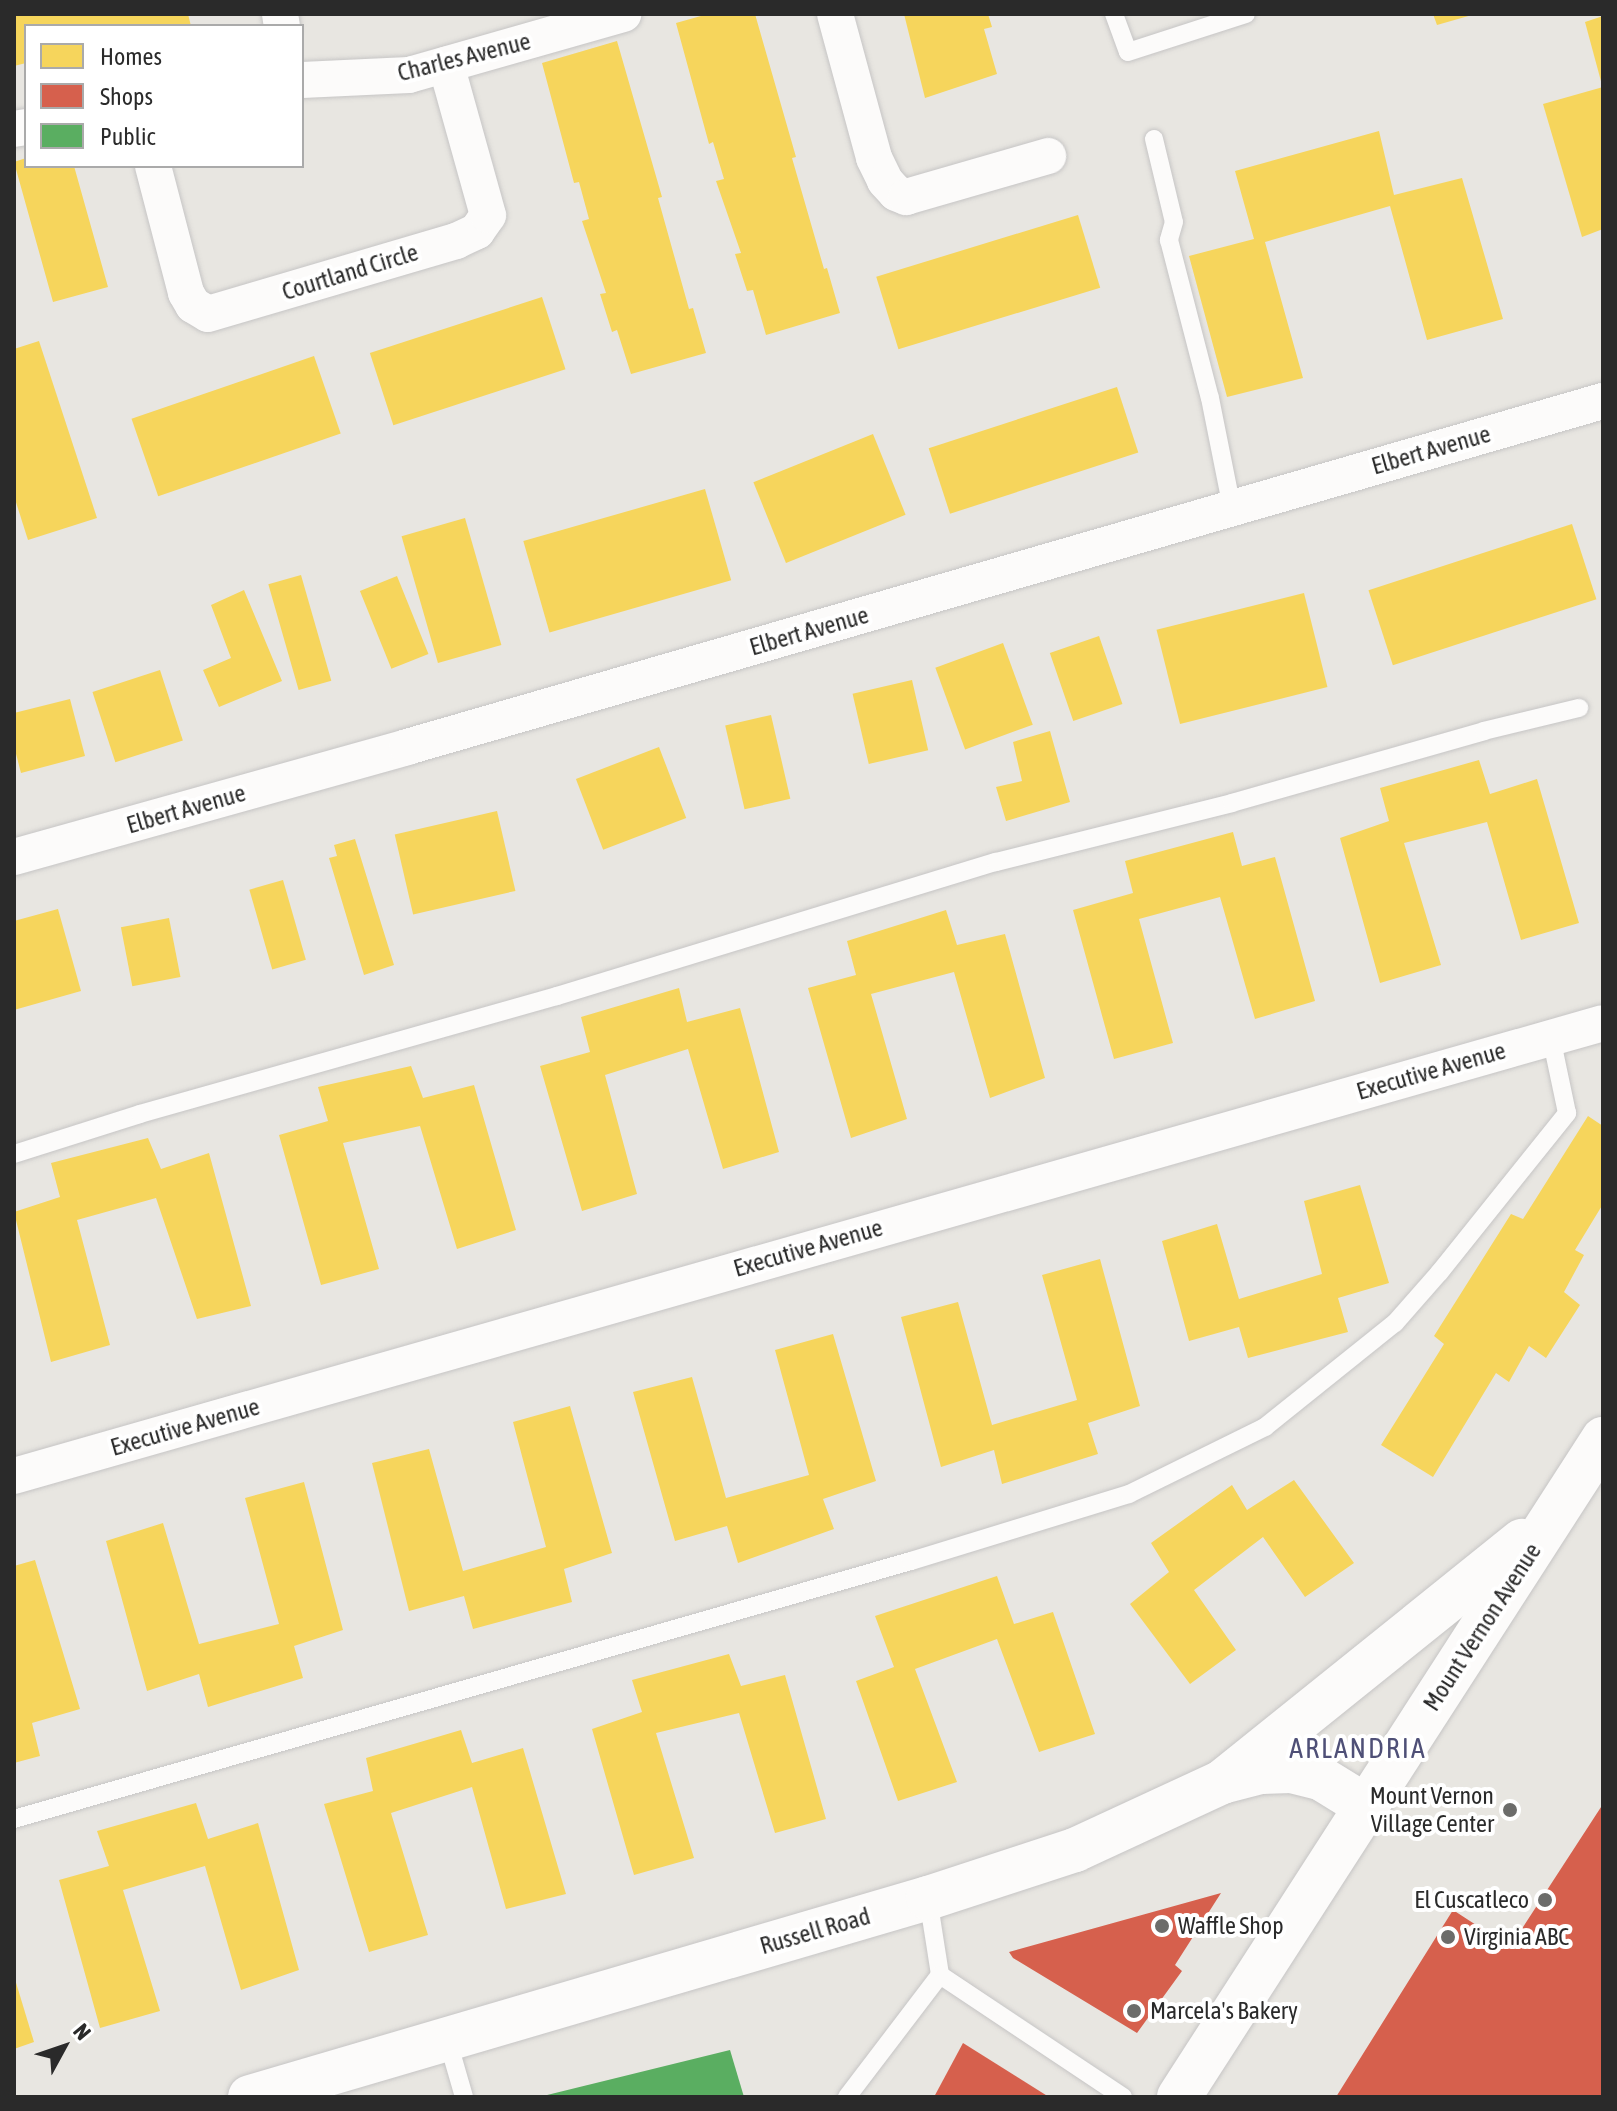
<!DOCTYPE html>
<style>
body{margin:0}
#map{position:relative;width:1617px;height:2111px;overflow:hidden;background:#e8e6e1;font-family:"Asap Condensed",sans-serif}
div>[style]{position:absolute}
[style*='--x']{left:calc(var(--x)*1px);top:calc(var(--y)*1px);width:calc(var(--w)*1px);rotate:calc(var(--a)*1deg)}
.homes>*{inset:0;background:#f6d55c;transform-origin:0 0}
.shops>*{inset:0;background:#d6604d}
.public>*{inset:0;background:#5aae61}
.roads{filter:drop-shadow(0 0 2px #c6c5c5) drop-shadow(0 0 2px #c6c5c5)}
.service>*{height:18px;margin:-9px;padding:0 9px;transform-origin:9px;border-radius:9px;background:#fcfbfa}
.minor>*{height:36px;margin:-18px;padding:0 18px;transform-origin:18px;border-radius:18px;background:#fcfbfa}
.tertiary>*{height:44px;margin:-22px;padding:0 22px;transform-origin:22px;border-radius:22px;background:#fcfbfa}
.secondary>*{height:44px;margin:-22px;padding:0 22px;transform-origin:22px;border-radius:22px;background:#fcfbfa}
.dots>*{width:22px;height:22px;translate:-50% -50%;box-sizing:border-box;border:4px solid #fff;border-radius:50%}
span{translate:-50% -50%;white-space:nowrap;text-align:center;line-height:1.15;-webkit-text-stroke:8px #fff;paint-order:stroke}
.street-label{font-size:24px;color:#2a2a2a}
.poi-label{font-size:24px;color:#2a2a2a}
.right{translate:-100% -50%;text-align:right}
.left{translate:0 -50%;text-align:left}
.quarter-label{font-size:28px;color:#4f5077;letter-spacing:2px}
.frame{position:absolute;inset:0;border:16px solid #2a2a2a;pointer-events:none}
.legend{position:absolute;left:24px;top:24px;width:280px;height:144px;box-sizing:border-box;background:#fff;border:2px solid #aaa;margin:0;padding:10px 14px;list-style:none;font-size:24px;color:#2a2a2a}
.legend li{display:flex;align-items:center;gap:16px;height:40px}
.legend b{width:40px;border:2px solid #aaa}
.north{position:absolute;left:24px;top:2007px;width:80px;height:80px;-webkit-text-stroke:6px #fff;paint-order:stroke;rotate:50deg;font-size:22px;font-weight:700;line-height:32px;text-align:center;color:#2a2a2a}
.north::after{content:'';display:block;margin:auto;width:28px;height:36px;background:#2a2a2a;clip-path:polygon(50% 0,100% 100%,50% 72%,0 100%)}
</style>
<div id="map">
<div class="homes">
<i style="clip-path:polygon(14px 14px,188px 14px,191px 26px,26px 26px,26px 63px,14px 66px)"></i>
<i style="clip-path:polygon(708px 14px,755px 14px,796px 157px,792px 158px,824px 269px,827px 268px,840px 313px,766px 335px,753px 290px,747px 291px,735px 254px,741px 253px,716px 181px,724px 179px,713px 142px,709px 144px,676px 23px)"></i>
<i style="clip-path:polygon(904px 14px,988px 14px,992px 27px,984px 29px,997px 74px,925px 98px)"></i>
<i style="clip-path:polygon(1433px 14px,1472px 14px,1472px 15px,1437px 25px)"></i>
<i style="clip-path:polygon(1603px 16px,1603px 85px,1602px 85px,1585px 22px)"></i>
<i style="clip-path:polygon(617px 41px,662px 197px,658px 198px,689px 309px,693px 308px,706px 353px,631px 374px,617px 330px,612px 332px,600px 294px,606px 293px,582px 221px,589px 219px,579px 182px,574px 183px,542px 63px)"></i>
<i style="clip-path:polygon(1603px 87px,1603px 229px,1582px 237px,1543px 104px)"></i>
<i style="clip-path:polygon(1379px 131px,1394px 195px,1462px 178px,1503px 319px,1427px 340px,1390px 206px,1265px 242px,1303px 378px,1227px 397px,1189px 256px,1254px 239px,1235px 171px)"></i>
<i style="clip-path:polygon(26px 158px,26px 166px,74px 166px,108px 287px,53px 302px,14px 162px)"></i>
<i style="left:1078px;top:215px;width:76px;height:211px;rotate:73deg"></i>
<i style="left:542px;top:297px;width:76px;height:181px;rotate:72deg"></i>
<i style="clip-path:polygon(39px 341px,97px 518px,28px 540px,14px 496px,14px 349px)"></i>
<i style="left:314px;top:356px;width:82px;height:193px;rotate:71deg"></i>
<i style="left:1117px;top:387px;width:69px;height:198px;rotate:72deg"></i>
<i style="left:873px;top:434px;width:87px;height:129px;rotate:68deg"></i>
<i style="left:705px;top:489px;width:95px;height:189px;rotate:74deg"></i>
<i style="left:465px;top:518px;width:132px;height:66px;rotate:74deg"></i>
<i style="left:1572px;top:524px;width:79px;height:214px;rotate:72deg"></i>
<i style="left:301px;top:575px;width:110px;height:34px;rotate:74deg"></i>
<i style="left:397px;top:576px;width:84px;height:40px;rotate:68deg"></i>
<i style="clip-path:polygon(244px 590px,282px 681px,219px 707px,203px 670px,231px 658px,211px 605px)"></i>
<i style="left:1304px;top:593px;width:97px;height:152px;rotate:76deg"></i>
<i style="left:1099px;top:636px;width:72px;height:52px;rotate:71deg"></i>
<i style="left:1003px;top:643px;width:87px;height:72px;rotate:70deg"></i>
<i style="left:160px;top:670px;width:74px;height:71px;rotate:72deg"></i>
<i style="left:912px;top:680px;width:72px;height:61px;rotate:77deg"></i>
<i style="clip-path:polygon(70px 699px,85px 756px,21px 773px,14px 746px,14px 713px)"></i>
<i style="left:771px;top:715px;width:86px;height:47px;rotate:77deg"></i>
<i style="clip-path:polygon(1050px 731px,1070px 802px,1006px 821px,996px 787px,1022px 781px,1013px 742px)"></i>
<i style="left:659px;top:747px;width:76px;height:89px;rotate:69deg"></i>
<i style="clip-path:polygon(1479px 760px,1490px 794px,1537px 779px,1579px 923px,1521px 940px,1487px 822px,1404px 843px,1441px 965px,1380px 983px,1340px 838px,1389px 821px,1380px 788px)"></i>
<i style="left:497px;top:811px;width:82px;height:105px;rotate:77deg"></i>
<i style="clip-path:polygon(1233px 832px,1242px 866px,1275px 857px,1315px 1001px,1255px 1019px,1220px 897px,1139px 919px,1173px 1043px,1114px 1059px,1073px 910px,1133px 893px,1125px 861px)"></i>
<i style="clip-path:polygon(355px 839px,394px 965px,364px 975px,329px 858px,337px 856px,334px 845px)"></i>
<i style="left:283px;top:880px;width:83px;height:35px;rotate:74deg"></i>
<i style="clip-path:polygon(58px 909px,81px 991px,14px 1010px,14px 921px)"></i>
<i style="clip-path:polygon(946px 910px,957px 945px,1005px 934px,1045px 1078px,990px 1098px,954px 972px,871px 994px,907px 1119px,851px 1138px,808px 988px,856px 975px,847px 941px)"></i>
<i style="left:169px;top:918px;width:60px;height:49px;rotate:79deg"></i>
<i style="clip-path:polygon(679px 988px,687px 1022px,740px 1008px,779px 1152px,723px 1169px,688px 1049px,605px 1075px,637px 1194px,582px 1211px,540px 1066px,590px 1052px,581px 1017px)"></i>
<i style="clip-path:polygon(411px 1066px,423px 1098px,474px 1085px,516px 1230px,457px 1249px,420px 1126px,343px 1143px,379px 1269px,321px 1285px,279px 1135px,328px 1121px,318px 1087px)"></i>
<i style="clip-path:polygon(1588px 1116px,1603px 1126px,1603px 1204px,1575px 1250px,1584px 1255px,1564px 1292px,1580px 1305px,1546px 1358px,1529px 1346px,1509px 1382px,1496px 1373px,1433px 1477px,1381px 1445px,1444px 1344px,1434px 1336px,1511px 1214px,1523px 1219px)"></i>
<i style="clip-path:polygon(148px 1138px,161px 1169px,209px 1153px,251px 1306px,197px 1319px,156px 1198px,77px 1220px,110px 1345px,51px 1362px,14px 1212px,60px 1197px,51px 1163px)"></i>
<i style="clip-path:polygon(1360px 1185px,1389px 1283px,1338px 1298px,1348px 1332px,1248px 1358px,1239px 1327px,1189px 1341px,1162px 1241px,1217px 1224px,1239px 1299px,1322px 1274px,1304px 1201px)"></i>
<i style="clip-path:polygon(1100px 1259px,1140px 1406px,1088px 1423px,1098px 1454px,1002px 1484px,994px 1450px,941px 1467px,901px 1317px,958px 1302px,992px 1425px,1077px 1400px,1042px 1275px)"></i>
<i style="clip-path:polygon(833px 1334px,876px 1481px,823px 1499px,834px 1529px,738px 1563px,727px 1526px,675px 1541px,633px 1392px,692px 1377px,726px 1498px,809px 1475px,775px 1350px)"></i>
<i style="clip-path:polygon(570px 1406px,612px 1553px,564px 1569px,572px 1602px,473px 1629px,464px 1596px,409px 1611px,372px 1463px,429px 1449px,463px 1571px,546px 1547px,513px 1422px)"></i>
<i style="clip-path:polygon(1294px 1480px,1354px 1563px,1305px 1597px,1263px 1537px,1194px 1590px,1236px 1650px,1190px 1684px,1130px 1604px,1169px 1572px,1151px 1543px,1232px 1485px,1247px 1510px)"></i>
<i style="clip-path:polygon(304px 1482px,343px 1630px,294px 1646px,303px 1678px,208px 1707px,199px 1674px,147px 1691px,106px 1541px,163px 1523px,199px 1644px,279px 1624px,245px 1498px)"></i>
<i style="clip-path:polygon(35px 1560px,80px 1709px,32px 1723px,40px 1756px,14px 1763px,14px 1566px)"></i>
<i style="clip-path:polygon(997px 1576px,1014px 1624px,1053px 1612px,1095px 1734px,1039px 1752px,997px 1639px,915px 1669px,957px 1782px,898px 1801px,856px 1681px,894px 1667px,875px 1616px)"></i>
<i style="clip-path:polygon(729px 1654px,741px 1686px,785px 1675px,826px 1819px,775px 1833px,739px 1713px,656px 1733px,694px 1858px,634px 1875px,592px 1729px,642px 1712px,632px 1680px)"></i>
<i style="clip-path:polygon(461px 1730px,472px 1763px,523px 1748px,566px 1894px,506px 1909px,472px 1787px,391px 1813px,428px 1935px,369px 1952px,324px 1804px,373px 1791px,366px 1758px)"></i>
<i style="clip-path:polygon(196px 1803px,208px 1839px,258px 1823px,299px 1970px,241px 1990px,205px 1866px,123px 1890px,160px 2011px,100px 2028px,59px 1880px,109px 1866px,97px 1831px)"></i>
<i style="clip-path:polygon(14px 1976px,34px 2042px,14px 2049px)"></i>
</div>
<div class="shops">
<i style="clip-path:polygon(1603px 1804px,1603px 2097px,1336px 2097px,1453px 1910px,1510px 1947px)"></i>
<i style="clip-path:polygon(1221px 1893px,1175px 1965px,1182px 1971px,1137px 2033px,1013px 1958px,1009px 1952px)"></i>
<i style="clip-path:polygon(963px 2043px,1049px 2097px,934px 2097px)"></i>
</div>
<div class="public">
<i style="clip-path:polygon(730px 2050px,744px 2097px,543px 2097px,543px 2096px)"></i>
</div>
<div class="roads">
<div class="service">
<i style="--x:1114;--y:14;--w:40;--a:69.8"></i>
<i style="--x:1128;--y:52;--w:124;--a:-17.9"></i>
<i style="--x:1154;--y:139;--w:85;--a:76.5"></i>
<i style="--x:1174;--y:222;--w:19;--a:106"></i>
<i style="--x:1169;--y:240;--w:163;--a:75.5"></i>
<i style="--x:1210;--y:398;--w:112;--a:78.7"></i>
<i style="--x:14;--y:1154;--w:132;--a:-17.6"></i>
<i style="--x:140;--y:1114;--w:433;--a:-15.8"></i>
<i style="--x:557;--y:996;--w:459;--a:-17"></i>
<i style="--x:996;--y:862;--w:243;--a:-14"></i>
<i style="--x:1232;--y:803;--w:262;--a:-15.9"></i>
<i style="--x:1484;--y:731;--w:98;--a:-13.6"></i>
<i style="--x:14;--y:1819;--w:933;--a:-16.05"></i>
<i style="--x:911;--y:1561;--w:228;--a:-17.1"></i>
<i style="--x:1129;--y:1494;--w:152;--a:-26.2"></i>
<i style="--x:1265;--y:1427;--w:166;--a:-38.7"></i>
<i style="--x:1395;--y:1323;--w:67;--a:-48.7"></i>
<i style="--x:1439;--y:1273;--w:205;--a:-51.3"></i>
<i style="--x:1567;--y:1113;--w:78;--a:-101.9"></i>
<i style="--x:928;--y:1898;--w:78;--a:81.1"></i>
<i style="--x:940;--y:1975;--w:220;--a:33.7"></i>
<i style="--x:447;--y:2038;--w:61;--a:73.9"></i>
<i style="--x:847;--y:2097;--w:153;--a:-52.7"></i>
</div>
<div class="minor">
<i style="--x:280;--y:14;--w:12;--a:81"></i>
<i style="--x:835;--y:14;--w:149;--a:74.8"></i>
<i style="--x:874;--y:158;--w:25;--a:64"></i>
<i style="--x:885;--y:181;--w:16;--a:47"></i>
<i style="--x:896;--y:193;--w:11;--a:22"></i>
<i style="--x:906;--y:197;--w:148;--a:-16.1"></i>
<i style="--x:302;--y:80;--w:107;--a:-2.7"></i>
<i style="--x:409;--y:75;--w:223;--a:-15.9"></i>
<i style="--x:14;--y:129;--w:12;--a:-9"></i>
<i style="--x:153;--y:166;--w:131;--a:75.4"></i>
<i style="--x:186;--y:293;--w:14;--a:60"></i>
<i style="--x:193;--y:305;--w:17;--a:31"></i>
<i style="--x:208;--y:314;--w:259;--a:-16.4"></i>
<i style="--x:456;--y:241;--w:23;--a:-25"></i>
<i style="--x:477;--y:231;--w:19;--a:-55"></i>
<i style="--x:488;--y:215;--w:156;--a:-105.6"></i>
<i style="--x:14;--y:857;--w:408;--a:-15.6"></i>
<i style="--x:407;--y:747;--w:1245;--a:-16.14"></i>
<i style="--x:14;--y:1476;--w:1652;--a:-15.91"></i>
</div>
<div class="tertiary">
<i style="--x:250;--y:2097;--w:707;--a:-16.36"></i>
<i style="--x:928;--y:1898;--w:155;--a:-18.1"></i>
<i style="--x:1075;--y:1850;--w:162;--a:-24.8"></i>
<i style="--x:1222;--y:1782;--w:40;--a:-14.4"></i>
<i style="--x:1261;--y:1772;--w:30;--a:-2"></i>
<i style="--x:1291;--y:1771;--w:32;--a:14"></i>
<i style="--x:1322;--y:1779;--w:52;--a:31.5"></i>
</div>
<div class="secondary">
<i style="--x:1222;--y:1782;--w:385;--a:-38.8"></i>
<i style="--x:1179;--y:2097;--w:783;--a:-57.2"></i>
</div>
</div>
<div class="dots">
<i style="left:1510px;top:1810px;background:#6c6c6a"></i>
<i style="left:1545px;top:1900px;background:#6c6c6a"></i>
<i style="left:1162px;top:1926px;background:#6c6c6a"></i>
<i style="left:1448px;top:1937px;background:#6c6c6a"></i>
<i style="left:1134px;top:2011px;background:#6c6c6a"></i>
</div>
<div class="street-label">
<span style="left:464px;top:57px;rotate:-14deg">Charles Avenue</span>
<span style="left:350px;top:272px;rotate:-17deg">Courtland Circle</span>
<span style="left:1431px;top:450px;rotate:-16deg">Elbert Avenue</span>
<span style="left:809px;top:631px;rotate:-16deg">Elbert Avenue</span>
<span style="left:186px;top:809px;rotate:-16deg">Elbert Avenue</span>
<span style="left:1431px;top:1071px;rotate:-16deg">Executive Avenue</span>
<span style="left:808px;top:1248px;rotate:-16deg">Executive Avenue</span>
<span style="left:185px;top:1427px;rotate:-16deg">Executive Avenue</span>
<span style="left:1482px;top:1627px;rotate:-57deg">Mount Vernon Avenue</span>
<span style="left:815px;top:1931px;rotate:-16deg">Russell Road</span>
</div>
<div class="poi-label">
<span class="right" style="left:1494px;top:1810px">Mount Vernon<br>Village Center</span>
<span class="right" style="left:1529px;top:1900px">El Cuscatleco</span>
<span class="left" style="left:1178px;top:1926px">Waffle Shop</span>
<span class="left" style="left:1464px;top:1937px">Virginia ABC</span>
<span class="left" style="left:1150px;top:2011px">Marcela's Bakery</span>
</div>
<div class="quarter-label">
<span style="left:1358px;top:1748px">ARLANDRIA</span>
</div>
<div class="frame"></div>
<ul class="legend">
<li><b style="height:22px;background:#f6d55c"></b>Homes</li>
<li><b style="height:22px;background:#d6604d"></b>Shops</li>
<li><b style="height:22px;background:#5aae61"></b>Public</li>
</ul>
<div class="north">N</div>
</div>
